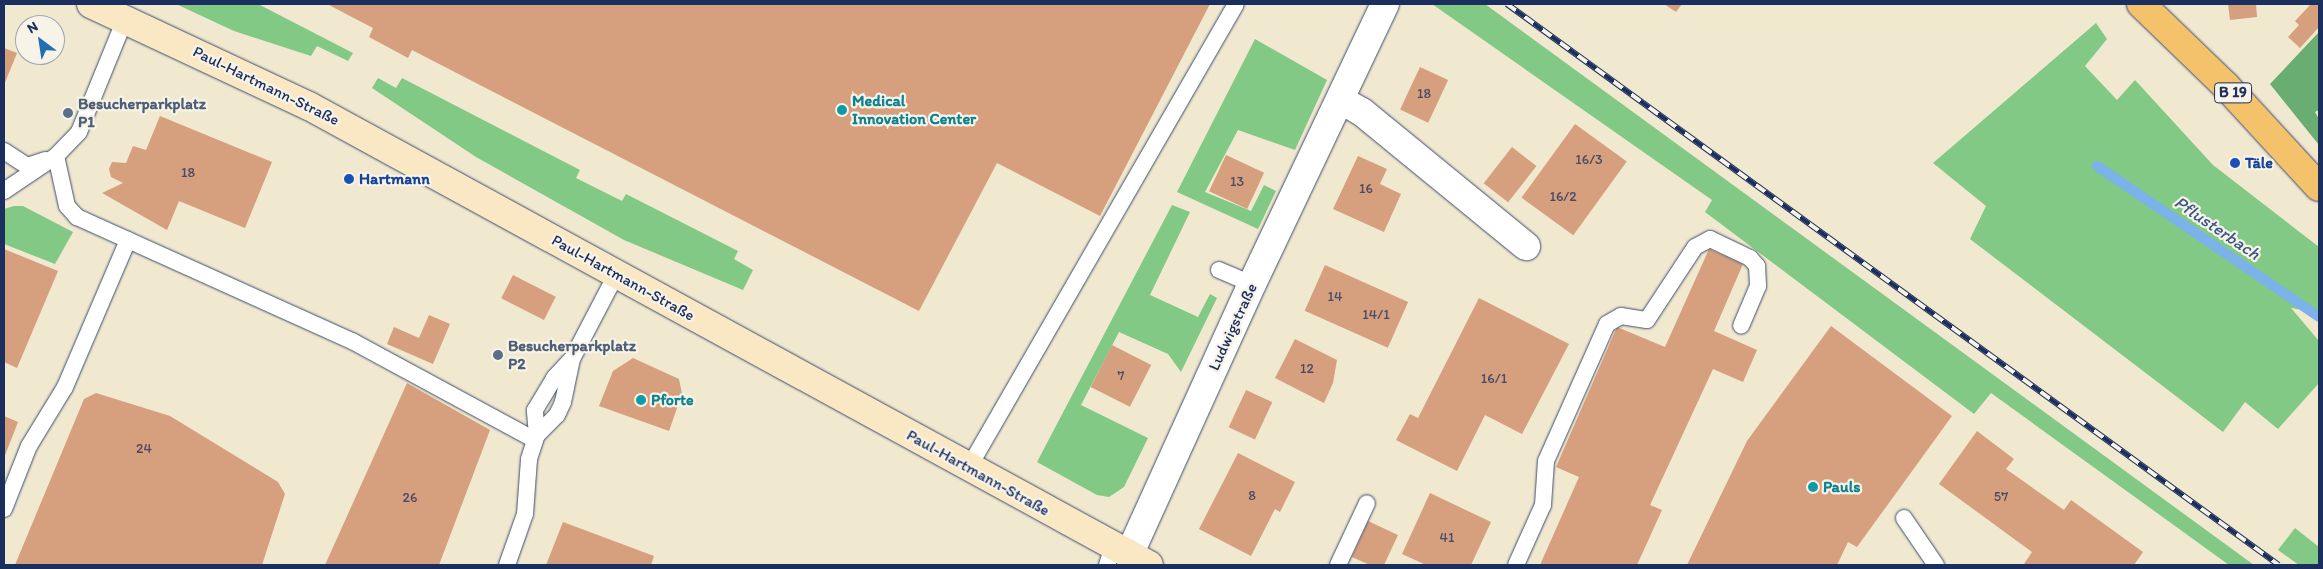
<!DOCTYPE html>
<meta charset="utf-8">
<style>
body{margin:0}
#map{position:relative;width:2323px;height:569px;overflow:hidden;background:#f0e8cf;font-family:Itim,sans-serif}
div>[style]{position:absolute}
[style*='--x']{left:calc(var(--x)*1px);top:calc(var(--y)*1px);width:calc(var(--w)*1px);rotate:calc(var(--a)*1deg)}
.green>*{inset:0;background:#82c985}
.forest>*{inset:0;background:#69ad72}
.stream>*{height:10px;margin:-5px;padding:0 5px;transform-origin:5px;border-radius:5px;background:#7ab2e9}
.building>*{inset:0;background:#d69f7d;transform-origin:0 0}
.roads{filter:drop-shadow(0 0 1px #3b4b6f) drop-shadow(0 0 1px #3b4b6f)}
.lane>*{height:16px;margin:-8px;padding:0 8px;transform-origin:8px;border-radius:8px;background:#fff}
.street>*{height:28px;margin:-14px;padding:0 14px;transform-origin:14px;border-radius:14px;background:#fff}
.secondary>*{height:28px;margin:-14px;padding:0 14px;transform-origin:14px;border-radius:14px;background:#fae7c3}
.primary>*{height:28px;margin:-14px;padding:0 14px;transform-origin:14px;border-radius:14px;background:#f3c26a}
.rail>*{height:5.5px;margin-top:-2.75px;transform-origin:0;background:repeating-linear-gradient(90deg,#f7f3e8 0 11px,#1b2f5e 0 22px);box-sizing:border-box;border-block:1px solid #1b2f5e}
.dots>*{width:14px;height:14px;translate:-50% -50%;box-sizing:border-box;border:2px solid #f7f3e8;border-radius:50%}
span{translate:-50% -50%;white-space:nowrap;text-align:center;line-height:1.15;-webkit-text-stroke:4.5px #f7f3e8;paint-order:stroke}
.number-label{font-size:14px;color:#4a4b66}
.number-label span{-webkit-text-stroke-width:0}
.shield-label span{padding:1px 4px;background:#f7f3e8;border:1px solid;border-radius:4px;-webkit-text-stroke-width:0}
.shield-label{font-size:15px;color:#1b2f5e;font-weight:700}
.street-label{font-size:16px;color:#1b2f5e}
.culture-label{font-size:16px;color:#0d838f;font-weight:700}
.left{translate:0 -50%;text-align:left}
.service-label{font-size:16px;color:#4e5e75;font-weight:700}
.transit-label{font-size:16px;color:#164399;font-weight:700}
.water-label{font-size:18px;color:#385688;font-style:italic}
.frame{position:absolute;inset:0;border:5px solid #1b2f5e;pointer-events:none}
.north{position:absolute;left:15px;top:15px;width:50px;height:50px;box-sizing:border-box;background:#f7f3e8;border:1px solid #9fa5b1;border-radius:50%;rotate:329deg;font-size:14px;font-weight:700;line-height:20px;text-align:center;color:#1b2f5e}
.north::after{content:'';display:block;margin:auto;width:18px;height:22px;background:#1f6fb2;clip-path:polygon(50% 0,100% 100%,50% 72%,0 100%)}
</style>
<div id="map">
<div class="green">
<i style="clip-path:polygon(176px 4px,258px 4px,353px 53px,348px 61px,317px 46px,311px 56px,234px 31px)"></i>
<i style="clip-path:polygon(1432px 4px,1485px 4px,2254px 565px,2229px 565px,1991px 393px,1974px 414px,1705px 212px,1712px 200px)"></i>
<i style="clip-path:polygon(2096px 23px,2107px 39px,2085px 66px,2117px 100px,2135px 80px,2213px 165px,2319px 247px,2319px 313px,2291px 308px,2319px 341px,2319px 383px,2278px 429px,2245px 402px,2223px 432px,1970px 239px,1986px 206px,1933px 163px)"></i>
<i style="clip-path:polygon(1255px 39px,1327px 80px,1295px 150px,1238px 130px,1205px 192px,1251px 211px,1264px 185px,1276px 191px,1258px 229px,1177px 192px)"></i>
<i style="clip-path:polygon(378px 78px,396px 88px,402px 78px,580px 170px,576px 178px,622px 201px,626px 194px,738px 251px,734px 259px,753px 270px,743px 290px,624px 240px,476px 157px,372px 88px)"></i>
<i style="clip-path:polygon(1172px 205px,1190px 212px,1150px 295px,1198px 317px,1210px 294px,1217px 298px,1181px 372px,1168px 354px,1119px 332px,1081px 405px,1148px 438px,1124px 487px,1109px 497px,1097px 495px,1037px 462px)"></i>
<i style="clip-path:polygon(14px 206px,23px 206px,73px 232px,55px 264px,4px 244px,4px 209px)"></i>
<i style="clip-path:polygon(2295px 528px,2319px 547px,2319px 565px,2299px 565px,2278px 550px)"></i>
</div>
<div class="forest">
<i style="clip-path:polygon(2319px 32px,2319px 110px,2315px 112px,2319px 119px,2319px 145px,2270px 84px)"></i>
</div>
<div class="stream">
<i style="--x:2097;--y:166;--w:268;--a:34.2"></i>
</div>
<div class="building">
<i style="clip-path:polygon(327px 4px,1210px 4px,1100px 216px,997px 163px,919px 311px,412px 50px,408px 58px,369px 37px,373px 28px)"></i>
<i style="clip-path:polygon(1664px 4px,1682px 4px,1676px 12px)"></i>
<i style="clip-path:polygon(2228px 4px,2256px 4px,2257px 17px,2230px 20px)"></i>
<i style="clip-path:polygon(2311px 4px,2319px 4px,2319px 27px,2300px 48px,2288px 37px,2299px 25px,2295px 21px)"></i>
<i style="clip-path:polygon(4px 48px,17px 53px,4px 85px)"></i>
<i style="left:1420px;top:67px;width:31px;height:47px;rotate:25deg"></i>
<i style="clip-path:polygon(160px 116px,272px 162px,245px 228px,179px 201px,167px 230px,102px 193px,123px 183px,111px 177px,109px 169px,112px 162px,126px 163px,133px 146px,146px 150px)"></i>
<i style="left:1575px;top:124px;width:64px;height:91px;rotate:36deg"></i>
<i style="left:1512px;top:147px;width:31px;height:46px;rotate:38deg"></i>
<i style="left:1226px;top:155px;width:42px;height:40px;rotate:25deg"></i>
<i style="clip-path:polygon(1358px 156px,1387px 169px,1380px 184px,1401px 194px,1384px 232px,1333px 209px)"></i>
<i style="clip-path:polygon(4px 249px,58px 271px,17px 368px,4px 362px)"></i>
<i style="clip-path:polygon(1709px 249px,1743px 264px,1714px 331px,1757px 350px,1743px 382px,1713px 369px,1650px 505px,1662px 510px,1637px 565px,1540px 565px,1579px 477px,1556px 467px,1617px 327px,1665px 347px)"></i>
<i style="left:1325px;top:265px;width:91px;height:50px;rotate:24deg"></i>
<i style="left:513px;top:275px;width:48px;height:26px;rotate:27deg"></i>
<i style="clip-path:polygon(1479px 298px,1569px 344px,1522px 434px,1485px 415px,1457px 471px,1396px 440px,1410px 414px,1418px 418px)"></i>
<i style="clip-path:polygon(429px 315px,450px 324px,433px 364px,387px 344px,394px 327px,419px 338px)"></i>
<i style="clip-path:polygon(1831px 326px,1952px 416px,1857px 547px,1848px 542px,1837px 565px,1687px 565px,1747px 441px)"></i>
<i style="clip-path:polygon(1295px 339px,1337px 360px,1333px 383px,1324px 403px,1275px 378px)"></i>
<i style="left:1112px;top:345px;width:44px;height:47px;rotate:27deg"></i>
<i style="clip-path:polygon(633px 358px,679px 379px,682px 394px,669px 431px,599px 406px,613px 371px)"></i>
<i style="clip-path:polygon(407px 383px,490px 430px,439px 565px,325px 565px)"></i>
<i style="left:1246px;top:390px;width:29px;height:41px;rotate:25deg"></i>
<i style="clip-path:polygon(96px 393px,170px 416px,278px 482px,285px 494px,283px 500px,262px 565px,15px 565px,84px 399px)"></i>
<i style="clip-path:polygon(4px 416px,18px 422px,4px 458px)"></i>
<i style="clip-path:polygon(1977px 431px,2014px 459px,2006px 469px,2064px 510px,2071px 500px,2143px 552px,2134px 565px,2024px 564px,2032px 552px,1939px 484px)"></i>
<i style="clip-path:polygon(1238px 453px,1295px 482px,1280px 512px,1275px 509px,1251px 556px,1199px 529px)"></i>
<i style="clip-path:polygon(1430px 493px,1491px 522px,1471px 565px,1426px 565px,1402px 554px)"></i>
<i style="clip-path:polygon(1368px 521px,1398px 535px,1384px 565px,1370px 565px,1352px 557px)"></i>
<i style="clip-path:polygon(563px 522px,654px 556px,651px 565px,546px 565px)"></i>
</div>
<div class="roads">
<div class="lane">
<i style="--x:4;--y:151;--w:27;--a:33"></i>
<i style="--x:27;--y:166;--w:19;--a:-18"></i>
<i style="--x:56;--y:156;--w:51;--a:77.6"></i>
<i style="--x:67;--y:206;--w:15;--a:48"></i>
<i style="--x:77;--y:217;--w:302;--a:24.3"></i>
<i style="--x:352;--y:341;--w:208;--a:28.4"></i>
<i style="--x:4;--y:191;--w:63;--a:-33.9"></i>
<i style="--x:56;--y:156;--w:33;--a:-46"></i>
<i style="--x:79;--y:132;--w:122;--a:-67.8"></i>
<i style="--x:1219;--y:270;--w:36;--a:23"></i>
<i style="--x:537;--y:435;--w:28;--a:-45"></i>
<i style="--x:557;--y:415;--w:14;--a:-65"></i>
<i style="--x:563;--y:402;--w:44;--a:-78.2"></i>
<i style="--x:969;--y:467;--w:534;--a:-60.03"></i>
<i style="--x:4;--y:509;--w:68;--a:-68.4"></i>
<i style="--x:29;--y:446;--w:69;--a:-58.6"></i>
<i style="--x:65;--y:387;--w:160;--a:-66.8"></i>
<i style="--x:1904;--y:518;--w:57;--a:55.8"></i>
<i style="--x:507;--y:565;--w:54;--a:-70.6"></i>
<i style="--x:525;--y:514;--w:55;--a:-85.8"></i>
<i style="--x:529;--y:459;--w:25;--a:-72"></i>
<i style="--x:537;--y:435;--w:25;--a:-95"></i>
<i style="--x:535;--y:410;--w:37;--a:-59"></i>
<i style="--x:554;--y:378;--w:26;--a:-47"></i>
<i style="--x:572;--y:359;--w:95;--a:-62.4"></i>
<i style="--x:1107;--y:565;--w:20;--a:-72"></i>
<i style="--x:1338;--y:565;--w:68;--a:-64.9"></i>
<i style="--x:1516;--y:565;--w:66;--a:-65.8"></i>
<i style="--x:1543;--y:505;--w:44;--a:-86.1"></i>
<i style="--x:1546;--y:461;--w:150;--a:-66"></i>
<i style="--x:1607;--y:324;--w:16;--a:-30"></i>
<i style="--x:1621;--y:316;--w:26;--a:9"></i>
<i style="--x:1647;--y:320;--w:87;--a:-56.7"></i>
<i style="--x:1695;--y:247;--w:17;--a:-28"></i>
<i style="--x:1710;--y:239;--w:44;--a:25.4"></i>
<i style="--x:1750;--y:258;--w:11;--a:49"></i>
<i style="--x:1757;--y:266;--w:20;--a:87"></i>
<i style="--x:1758;--y:286;--w:43;--a:113"></i>
</div>
<div class="street">
<i style="--x:1341;--y:100;--w:24;--a:30"></i>
<i style="--x:1362;--y:112;--w:212;--a:39.3"></i>
<i style="--x:1129;--y:555;--w:298;--a:-65.6"></i>
<i style="--x:1252;--y:284;--w:310;--a:-64.6"></i>
</div>
<div class="secondary">
<i style="--x:91;--y:4;--w:241;--a:25.1"></i>
<i style="--x:309;--y:106;--w:957;--a:28.65"></i>
</div>
<div class="primary">
<i style="--x:2141;--y:4;--w:118;--a:44"></i>
<i style="--x:2226;--y:86;--w:137;--a:47.4"></i>
</div>
</div>
<div class="rail">
<i style="--x:1507;--y:4;--w:954;--a:36.01"></i>
</div>
<div class="dots">
<i style="left:842px;top:110px;background:#0f9aa8"></i>
<i style="left:68px;top:113px;background:#5c6f8a"></i>
<i style="left:2235px;top:163px;background:#1a4fb4"></i>
<i style="left:349px;top:179px;background:#1a4fb4"></i>
<i style="left:498px;top:355px;background:#5c6f8a"></i>
<i style="left:641px;top:400px;background:#0f9aa8"></i>
<i style="left:1813px;top:487px;background:#0f9aa8"></i>
</div>
<div class="number-label">
<span style="left:1424px;top:94px">18</span>
<span style="left:1589px;top:160px">16/3</span>
<span style="left:188px;top:173px">18</span>
<span style="left:1237px;top:182px">13</span>
<span style="left:1366px;top:189px">16</span>
<span style="left:1563px;top:197px">16/2</span>
<span style="left:1335px;top:297px">14</span>
<span style="left:1376px;top:315px">14/1</span>
<span style="left:1307px;top:369px">12</span>
<span style="left:1121px;top:376px">7</span>
<span style="left:1494px;top:379px">16/1</span>
<span style="left:144px;top:449px">24</span>
<span style="left:1252px;top:496px">8</span>
<span style="left:2001px;top:497px">57</span>
<span style="left:410px;top:498px">26</span>
<span style="left:1447px;top:538px">41</span>
</div>
<div class="shield-label">
<span style="left:2233px;top:93px">B 19</span>
</div>
<div class="street-label">
<span style="left:266px;top:86px;rotate:26deg">Paul-Hartmann-Straße</span>
<span style="left:623px;top:278px;rotate:29deg">Paul-Hartmann-Straße</span>
<span style="left:1233px;top:327px;rotate:-65deg">Ludwigstraße</span>
<span style="left:978px;top:473px;rotate:29deg">Paul-Hartmann-Straße</span>
</div>
<div class="culture-label">
<span class="left" style="left:852px;top:110px">Medical<br>Innovation Center</span>
<span class="left" style="left:651px;top:400px">Pforte</span>
<span class="left" style="left:1823px;top:487px">Pauls</span>
</div>
<div class="service-label">
<span class="left" style="left:78px;top:113px">Besucherparkplatz<br>P1</span>
<span class="left" style="left:508px;top:355px">Besucherparkplatz<br>P2</span>
</div>
<div class="transit-label">
<span class="left" style="left:2245px;top:163px">Täle</span>
<span class="left" style="left:359px;top:179px">Hartmann</span>
</div>
<div class="water-label">
<span style="left:2217px;top:228px;rotate:34deg">Pflusterbach</span>
</div>
<div class="frame"></div>
<div class="north">N</div>
</div>
